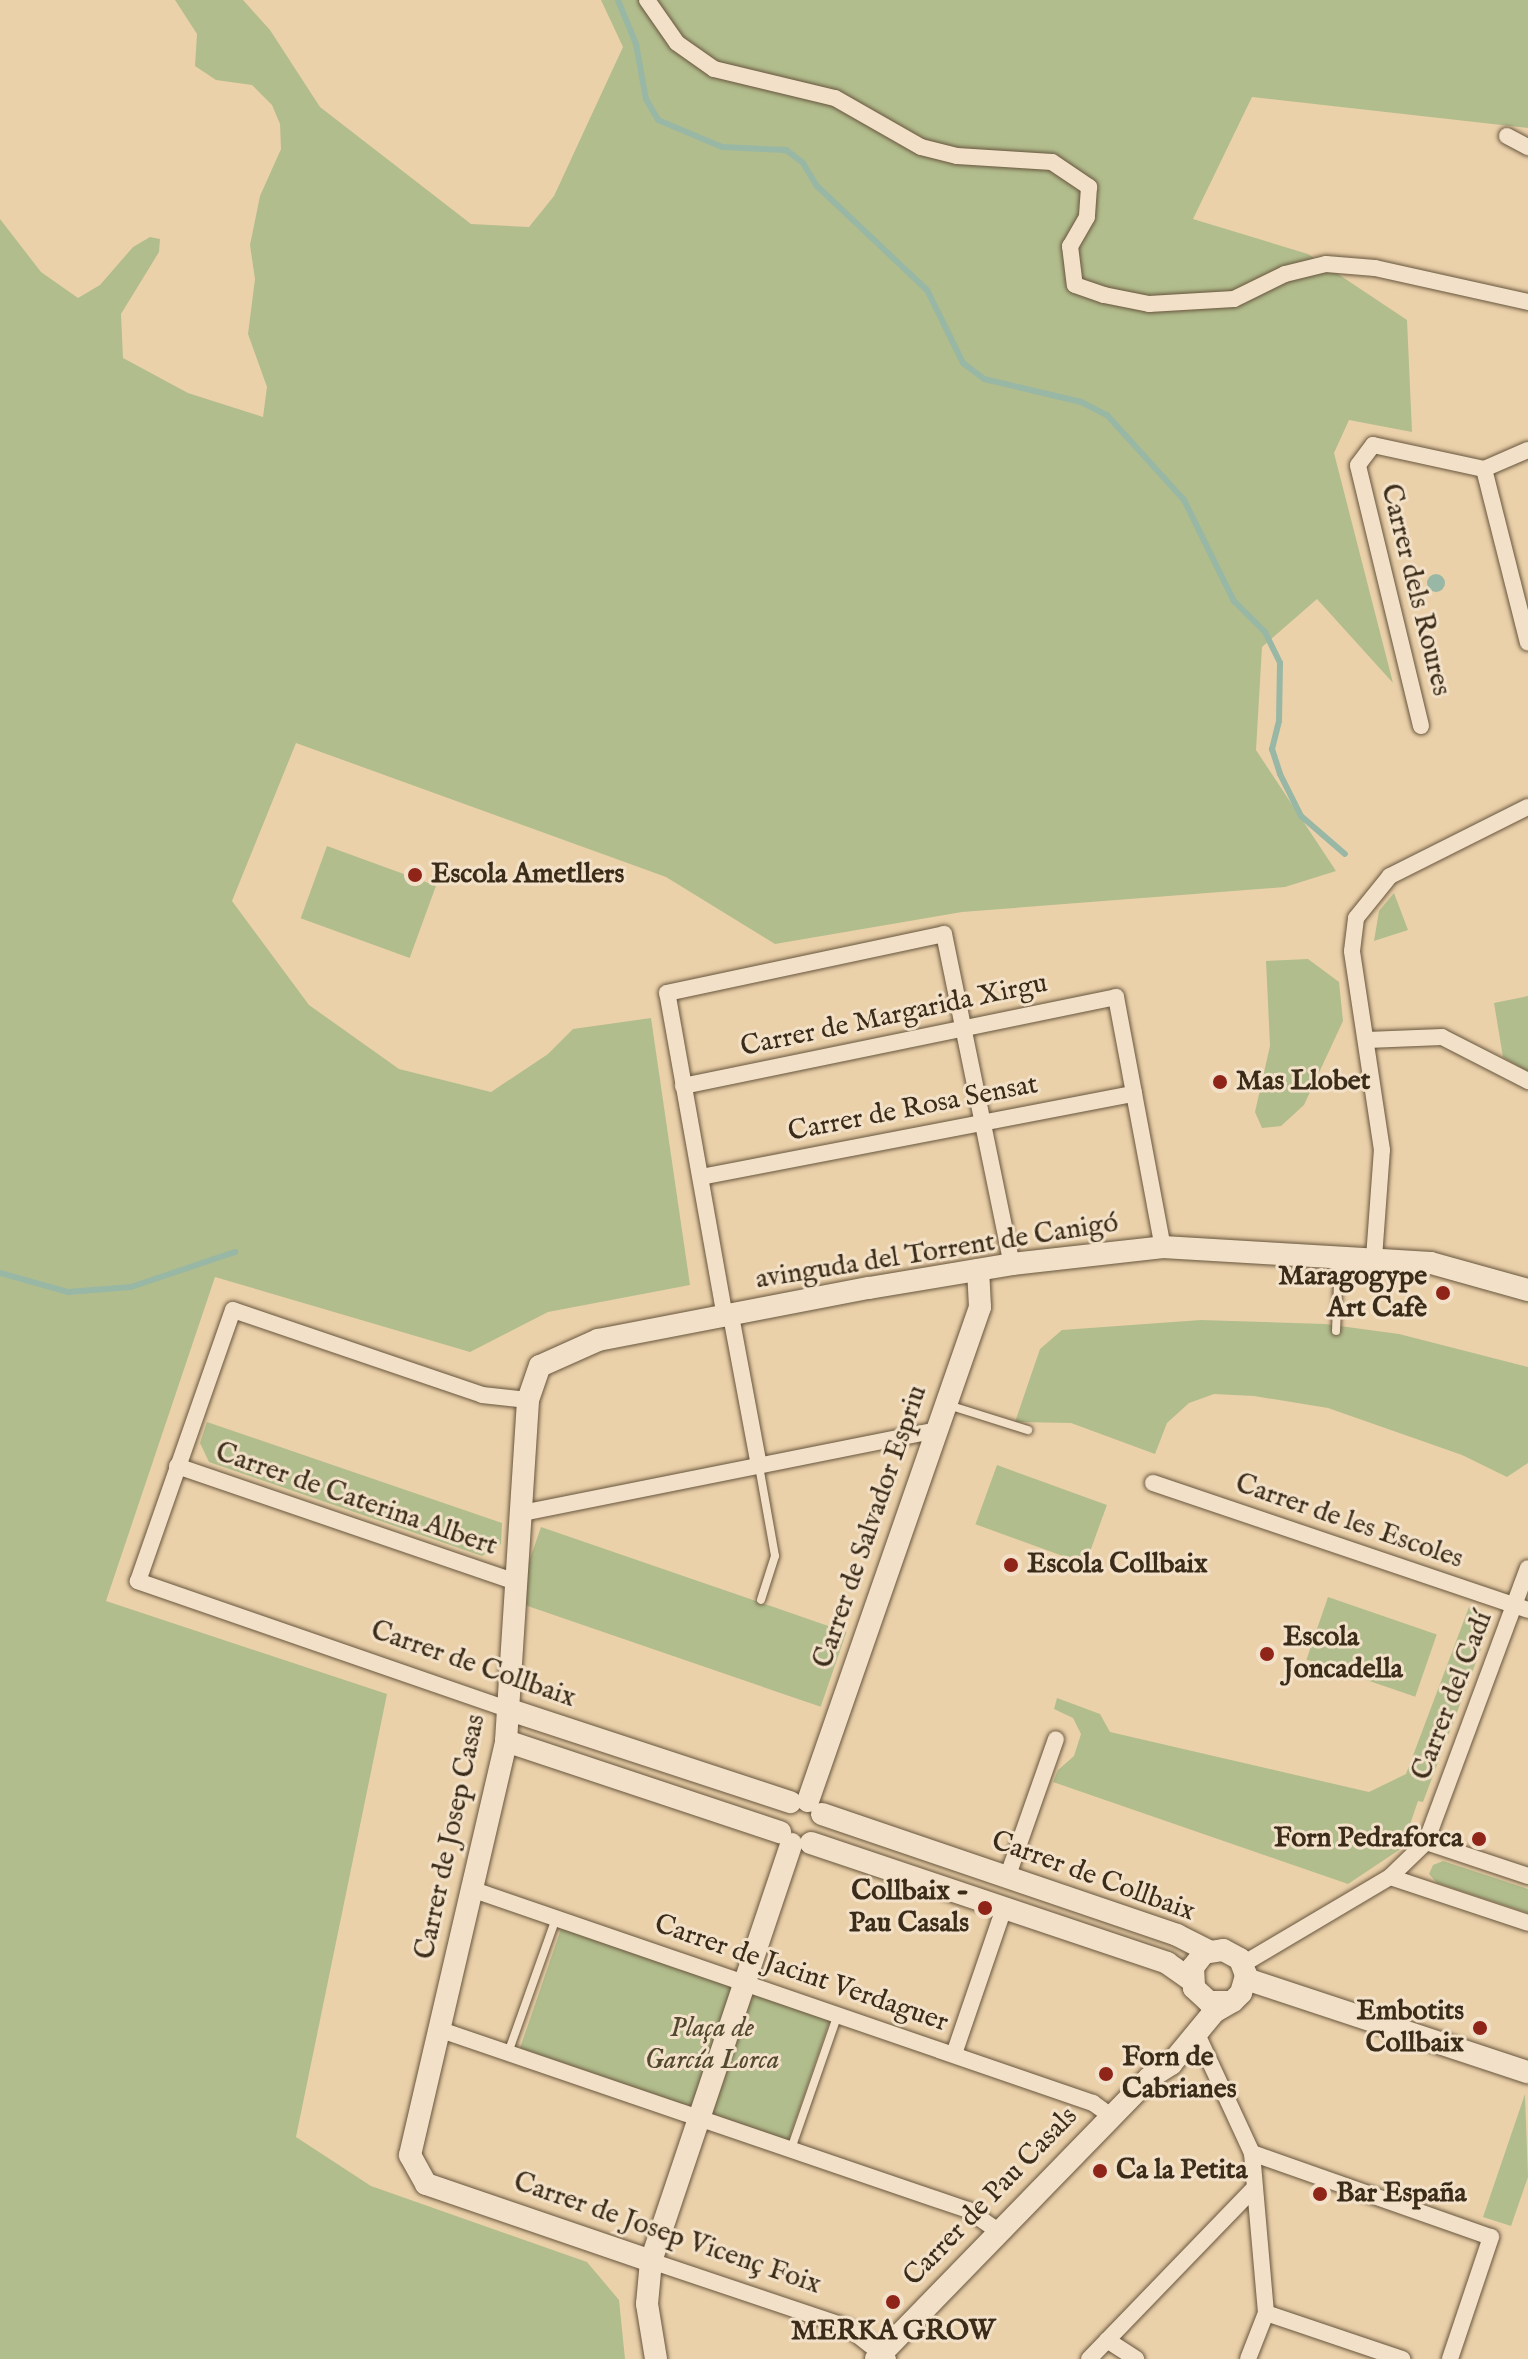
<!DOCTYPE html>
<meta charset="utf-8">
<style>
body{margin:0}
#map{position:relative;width:1528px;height:2359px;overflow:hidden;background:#ebd1aa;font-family:"IM FELL English",serif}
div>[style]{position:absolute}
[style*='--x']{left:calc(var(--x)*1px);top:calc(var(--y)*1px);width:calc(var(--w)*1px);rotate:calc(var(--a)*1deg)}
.green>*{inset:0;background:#b2bd8d;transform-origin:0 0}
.water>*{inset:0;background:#99b7a5}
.round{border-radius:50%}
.stream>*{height:6px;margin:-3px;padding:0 3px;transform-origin:3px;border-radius:3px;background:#99b7a5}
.roads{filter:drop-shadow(0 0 2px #67553d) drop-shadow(0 0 2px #67553d)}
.lane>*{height:8px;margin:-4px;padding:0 4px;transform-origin:4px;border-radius:4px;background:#f2e1c8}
.street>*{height:16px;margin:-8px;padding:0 8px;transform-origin:8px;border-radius:8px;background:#f2e1c8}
.secondary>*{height:22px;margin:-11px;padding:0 11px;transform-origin:11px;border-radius:11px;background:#f2e1c8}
.dots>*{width:22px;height:22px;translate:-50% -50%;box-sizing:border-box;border:4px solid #f2e1c8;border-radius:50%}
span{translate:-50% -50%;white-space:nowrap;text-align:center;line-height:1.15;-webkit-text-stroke:6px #f2e1c8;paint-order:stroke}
.street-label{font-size:28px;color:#3b2c19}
.poi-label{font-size:28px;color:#3b2c19;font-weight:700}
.left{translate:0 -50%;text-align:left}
.right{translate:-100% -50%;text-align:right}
.park-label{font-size:28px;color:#534930;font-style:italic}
</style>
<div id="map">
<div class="green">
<i style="clip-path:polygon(175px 0,243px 0,270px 30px,320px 107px,471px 224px,529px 227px,554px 196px,623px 47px,601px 0,1528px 0,1528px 128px,1252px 97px,1193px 219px,1308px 254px,1407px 320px,1412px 432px,1349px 420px,1334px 453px,1393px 683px,1317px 599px,1262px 647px,1256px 750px,1336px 871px,1285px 887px,962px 912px,775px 944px,666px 877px,296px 743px,232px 901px,309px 1005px,399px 1069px,491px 1092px,548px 1054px,573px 1029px,651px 1018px,690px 1285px,548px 1312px,470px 1352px,215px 1277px,106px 1601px,387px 1694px,296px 2137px,371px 2186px,587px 2262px,619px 2300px,625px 2359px,0 2359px,0 219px,41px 272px,78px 298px,100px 285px,133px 247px,150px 237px,160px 239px,159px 252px,121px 314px,123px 358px,188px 393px,263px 417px,267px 387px,248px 334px,255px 279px,250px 245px,260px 196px,281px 149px,280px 124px,272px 105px,252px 85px,216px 80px,195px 66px,197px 34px)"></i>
<i style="left:327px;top:846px;width:116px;height:77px;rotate:20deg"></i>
<i style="clip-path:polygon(1394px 893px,1408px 930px,1374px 941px,1379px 911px)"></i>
<i style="clip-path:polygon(1308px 959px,1339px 982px,1343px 1021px,1304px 1105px,1281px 1126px,1262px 1128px,1255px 1112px,1270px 1046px,1266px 961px)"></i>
<i style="clip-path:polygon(1528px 996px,1528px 1072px,1503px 1057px,1494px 1003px)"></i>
<i style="clip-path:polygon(1201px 1320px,1325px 1324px,1399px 1334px,1528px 1367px,1528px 1463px,1507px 1477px,1462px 1455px,1328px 1408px,1254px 1396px,1214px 1394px,1189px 1403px,1167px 1423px,1155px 1454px,1071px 1423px,1015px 1422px,1040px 1349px,1062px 1330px)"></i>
<i style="clip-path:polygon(207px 1422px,502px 1523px,501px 1544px,482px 1556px,209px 1462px,200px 1443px)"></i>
<i style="left:997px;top:1465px;width:117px;height:63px;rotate:20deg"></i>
<i style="left:541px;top:1527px;width:323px;height:79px;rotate:19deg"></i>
<i style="left:1328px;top:1597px;width:115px;height:66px;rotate:19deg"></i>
<i style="clip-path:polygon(1469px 1607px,1483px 1611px,1487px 1633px,1423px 1802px,1418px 1801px,1402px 1848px,1348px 1884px,1053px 1782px,1058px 1770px,1074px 1756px,1081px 1734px,1073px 1718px,1054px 1709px,1057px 1698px,1100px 1714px,1110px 1732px,1369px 1792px,1406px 1774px)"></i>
<i style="clip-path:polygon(1443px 1861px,1528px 1889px,1528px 1913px,1437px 1883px,1429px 1874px,1433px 1865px)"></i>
<i style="left:562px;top:1926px;width:284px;height:129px;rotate:19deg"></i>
<i style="clip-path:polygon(1525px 2094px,1528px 2177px,1511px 2226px,1483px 2217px)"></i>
</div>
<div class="water">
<i class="round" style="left:1427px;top:574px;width:18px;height:18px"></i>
</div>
<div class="stream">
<i style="--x:618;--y:0;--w:48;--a:67.8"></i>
<i style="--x:636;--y:44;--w:56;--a:79.7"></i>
<i style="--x:646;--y:99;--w:24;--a:60"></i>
<i style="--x:658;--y:120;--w:69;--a:22.9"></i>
<i style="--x:722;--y:147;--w:64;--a:2.7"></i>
<i style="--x:786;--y:150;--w:21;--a:37"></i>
<i style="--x:803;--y:163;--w:27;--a:59"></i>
<i style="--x:817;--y:186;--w:151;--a:43.4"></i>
<i style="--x:927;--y:290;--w:81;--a:63.7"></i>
<i style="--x:963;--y:363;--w:26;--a:37"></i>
<i style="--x:984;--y:379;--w:100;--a:13.3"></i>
<i style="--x:1081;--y:402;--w:29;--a:27"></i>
<i style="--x:1107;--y:415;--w:115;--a:47.8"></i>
<i style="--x:1184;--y:500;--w:113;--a:63.7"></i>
<i style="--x:1234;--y:601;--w:44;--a:45"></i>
<i style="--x:1265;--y:632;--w:34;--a:64"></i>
<i style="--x:1280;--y:663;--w:58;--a:91"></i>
<i style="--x:1279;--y:721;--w:29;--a:104"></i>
<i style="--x:1272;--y:749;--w:26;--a:72"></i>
<i style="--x:1280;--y:774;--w:47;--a:63.4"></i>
<i style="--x:1301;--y:816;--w:58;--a:40.8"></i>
<i style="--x:0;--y:1273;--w:71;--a:15.6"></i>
<i style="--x:68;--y:1292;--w:63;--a:-4.5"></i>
<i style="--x:131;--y:1287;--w:110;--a:-18.6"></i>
</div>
<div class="roads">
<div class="lane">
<i style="--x:1336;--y:1331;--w:72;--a:-87.6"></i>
<i style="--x:948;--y:1405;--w:84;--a:17.4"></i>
<i style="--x:759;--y:1466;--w:91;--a:79.9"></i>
<i style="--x:775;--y:1556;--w:46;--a:107.7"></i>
<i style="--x:508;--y:2053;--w:143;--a:-70.4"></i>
<i style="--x:791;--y:2149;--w:143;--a:-70.8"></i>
</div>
<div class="street">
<i style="--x:647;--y:0;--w:52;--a:55.1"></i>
<i style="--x:677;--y:43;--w:45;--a:35.1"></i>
<i style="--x:714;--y:69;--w:124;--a:13.5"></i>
<i style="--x:835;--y:98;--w:99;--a:29.7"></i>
<i style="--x:921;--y:147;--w:37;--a:14"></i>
<i style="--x:957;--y:156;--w:95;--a:3.6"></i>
<i style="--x:1052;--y:162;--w:45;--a:34"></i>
<i style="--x:1089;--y:187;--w:30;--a:94"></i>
<i style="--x:1087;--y:217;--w:34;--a:120"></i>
<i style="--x:1070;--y:246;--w:39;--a:83"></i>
<i style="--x:1075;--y:285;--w:31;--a:19"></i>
<i style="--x:1104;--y:295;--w:46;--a:11.3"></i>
<i style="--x:1149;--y:304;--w:85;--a:-3.4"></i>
<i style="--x:1234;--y:299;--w:57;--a:-26.1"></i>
<i style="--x:1285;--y:274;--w:42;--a:-13.7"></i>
<i style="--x:1326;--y:264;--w:49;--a:4.7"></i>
<i style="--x:1375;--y:268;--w:157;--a:12.5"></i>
<i style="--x:1507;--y:136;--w:24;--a:28"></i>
<i style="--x:1484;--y:469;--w:179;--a:75.8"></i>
<i style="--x:1421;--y:726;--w:268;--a:-103.6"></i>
<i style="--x:1358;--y:465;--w:25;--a:-53"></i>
<i style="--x:1373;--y:445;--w:114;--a:12.2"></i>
<i style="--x:1484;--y:469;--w:48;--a:-23.4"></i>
<i style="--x:1367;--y:1040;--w:75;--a:-2.3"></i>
<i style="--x:1442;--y:1037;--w:97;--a:27.1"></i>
<i style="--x:683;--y:1086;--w:442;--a:-11.6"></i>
<i style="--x:1116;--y:997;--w:254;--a:79.4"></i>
<i style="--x:701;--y:1177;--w:441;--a:-10.9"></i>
<i style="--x:1374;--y:1258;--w:108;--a:-85.8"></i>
<i style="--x:1382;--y:1150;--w:201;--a:-98.6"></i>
<i style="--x:1352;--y:951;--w:33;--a:-83"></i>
<i style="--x:1356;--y:918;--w:54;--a:-51"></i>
<i style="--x:1390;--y:876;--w:154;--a:-26.6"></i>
<i style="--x:731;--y:1316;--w:152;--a:79.4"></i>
<i style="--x:725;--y:1317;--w:329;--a:-100.1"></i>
<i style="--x:667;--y:993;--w:283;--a:-12"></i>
<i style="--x:944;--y:934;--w:337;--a:78.4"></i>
<i style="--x:177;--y:1466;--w:361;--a:18.9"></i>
<i style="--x:1153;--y:1483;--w:396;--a:18.7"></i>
<i style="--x:522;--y:1513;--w:422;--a:-11.3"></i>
<i style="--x:510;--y:1710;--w:394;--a:-160.9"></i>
<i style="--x:138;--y:1581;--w:287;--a:-70.7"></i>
<i style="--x:233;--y:1310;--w:263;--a:18.8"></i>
<i style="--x:482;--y:1395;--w:46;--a:6.2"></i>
<i style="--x:1426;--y:1842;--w:108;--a:18.4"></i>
<i style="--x:1390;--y:1877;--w:145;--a:18.4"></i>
<i style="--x:1007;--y:1878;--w:147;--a:-70.6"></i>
<i style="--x:471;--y:1889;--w:658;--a:18.99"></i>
<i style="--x:1093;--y:2103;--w:22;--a:36"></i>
<i style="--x:1243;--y:1964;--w:171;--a:-30.6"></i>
<i style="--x:1390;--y:1877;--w:50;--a:-44.2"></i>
<i style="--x:1426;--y:1842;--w:292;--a:-69.6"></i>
<i style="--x:438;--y:2029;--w:560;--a:18.86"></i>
<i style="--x:968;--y:2210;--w:38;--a:35"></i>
<i style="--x:1197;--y:2034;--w:131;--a:65.2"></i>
<i style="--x:1252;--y:2153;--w:161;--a:85"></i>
<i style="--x:1266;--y:2313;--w:49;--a:111.4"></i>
<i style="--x:954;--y:2054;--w:154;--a:-71.1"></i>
<i style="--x:1252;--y:2153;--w:253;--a:19.4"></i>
<i style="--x:1491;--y:2237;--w:129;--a:108.6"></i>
<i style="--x:651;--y:2261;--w:207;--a:18.6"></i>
<i style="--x:847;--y:2327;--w:52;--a:38"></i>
<i style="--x:1266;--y:2313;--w:144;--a:18.7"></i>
<i style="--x:1107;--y:2340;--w:35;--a:33"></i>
<i style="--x:1089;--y:2359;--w:235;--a:-46"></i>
</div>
<div class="secondary">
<i style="--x:510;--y:1710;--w:295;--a:18.2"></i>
<i style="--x:506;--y:1741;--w:289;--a:18.4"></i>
<i style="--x:808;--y:1801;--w:523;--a:-70.8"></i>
<i style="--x:980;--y:1307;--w:37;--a:-93"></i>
<i style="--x:822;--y:1814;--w:375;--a:18.8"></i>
<i style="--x:1177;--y:1935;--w:35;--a:27"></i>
<i style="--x:811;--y:1843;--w:376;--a:18.6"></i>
<i style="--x:1167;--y:1963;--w:29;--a:35"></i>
<i style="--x:1246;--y:1979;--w:297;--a:18.3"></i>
<i style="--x:651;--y:2261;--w:238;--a:-161.1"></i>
<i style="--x:426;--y:2184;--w:33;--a:-119"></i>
<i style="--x:410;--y:2155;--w:425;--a:-76.9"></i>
<i style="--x:506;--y:1741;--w:342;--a:-86.3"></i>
<i style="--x:528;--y:1400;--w:36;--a:-71"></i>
<i style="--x:540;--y:1366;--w:64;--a:-24.1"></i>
<i style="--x:598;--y:1340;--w:276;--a:-10.9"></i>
<i style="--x:869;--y:1288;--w:145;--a:-9.5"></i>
<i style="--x:1012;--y:1264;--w:152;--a:-6.4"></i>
<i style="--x:1163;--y:1247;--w:268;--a:3.4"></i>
<i style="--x:1431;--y:1263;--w:101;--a:15.6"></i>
<i style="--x:656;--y:2359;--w:56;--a:-99.3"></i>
<i style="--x:647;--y:2304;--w:43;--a:-84.7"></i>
<i style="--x:651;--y:2261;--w:440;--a:-71.4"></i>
<i style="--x:876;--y:2359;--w:392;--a:-45.8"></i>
<i style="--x:1149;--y:2078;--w:26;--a:-32"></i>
<i style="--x:1171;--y:2064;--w:67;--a:-50.4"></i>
<i style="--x:1214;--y:2012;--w:22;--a:-30"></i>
<i style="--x:1233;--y:2001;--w:11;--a:-45"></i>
<i style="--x:1241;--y:1993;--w:19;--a:-74"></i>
<i style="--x:1246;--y:1975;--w:17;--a:-111"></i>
<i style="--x:1240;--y:1959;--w:19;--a:-152"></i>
<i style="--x:1223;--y:1950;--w:19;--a:171"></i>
<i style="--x:1204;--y:1953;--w:18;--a:128"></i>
<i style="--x:1193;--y:1967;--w:21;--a:87"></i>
<i style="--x:1194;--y:1988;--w:21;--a:43"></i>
<i style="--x:1209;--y:2002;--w:20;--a:0"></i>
</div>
</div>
<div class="dots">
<i style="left:415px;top:875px;background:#8f2418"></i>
<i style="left:1220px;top:1082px;background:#8f2418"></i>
<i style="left:1443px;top:1293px;background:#8f2418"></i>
<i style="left:1011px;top:1565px;background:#8f2418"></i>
<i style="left:1267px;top:1654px;background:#8f2418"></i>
<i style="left:1479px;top:1839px;background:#8f2418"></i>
<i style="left:985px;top:1908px;background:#8f2418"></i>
<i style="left:1480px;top:2028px;background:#8f2418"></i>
<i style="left:1106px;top:2074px;background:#8f2418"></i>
<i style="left:1100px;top:2171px;background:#8f2418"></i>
<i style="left:1320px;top:2194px;background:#8f2418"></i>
<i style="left:893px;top:2302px;background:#8f2418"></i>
</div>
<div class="street-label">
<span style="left:1415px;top:590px;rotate:76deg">Carrer dels Roures</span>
<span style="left:894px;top:1016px;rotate:-12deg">Carrer de Margarida Xirgu</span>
<span style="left:913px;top:1109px;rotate:-11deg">Carrer de Rosa Sensat</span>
<span style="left:937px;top:1252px;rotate:-9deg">avinguda del Torrent de Canigó</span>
<span style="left:356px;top:1500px;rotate:19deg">Carrer de Caterina Albert</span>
<span style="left:1349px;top:1522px;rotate:19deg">Carrer de les Escoles</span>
<span style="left:871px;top:1527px;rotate:-71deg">Carrer de Salvador Espriu</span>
<span style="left:473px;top:1665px;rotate:19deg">Carrer de Collbaix</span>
<span style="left:1453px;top:1696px;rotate:-69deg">Carrer del Cadí</span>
<span style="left:451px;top:1837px;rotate:-78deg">Carrer de Josep Casas</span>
<span style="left:1093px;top:1877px;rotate:20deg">Carrer de Collbaix</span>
<span style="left:801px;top:1974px;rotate:19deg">Carrer de Jacint Verdaguer</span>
<span style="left:991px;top:2197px;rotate:-46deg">Carrer de Pau Casals</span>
<span style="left:667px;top:2234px;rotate:19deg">Carrer de Josep Vicenç Foix</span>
</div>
<div class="poi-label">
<span class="left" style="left:431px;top:875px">Escola Ametllers</span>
<span class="left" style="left:1236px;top:1082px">Mas Llobet</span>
<span class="right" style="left:1427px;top:1293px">Maragogype<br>Art Cafè</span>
<span class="left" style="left:1027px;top:1565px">Escola Collbaix</span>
<span class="left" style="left:1283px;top:1654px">Escola<br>Joncadella</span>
<span class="right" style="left:1463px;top:1839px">Forn Pedraforca</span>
<span class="right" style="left:969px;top:1908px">Collbaix -<br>Pau Casals</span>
<span class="right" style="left:1464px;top:2028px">Embotits<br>Collbaix</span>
<span class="left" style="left:1122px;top:2074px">Forn de<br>Cabrianes</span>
<span class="left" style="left:1116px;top:2171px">Ca la Petita</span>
<span class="left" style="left:1336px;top:2194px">Bar España</span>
<span style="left:893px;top:2332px">MERKA GROW</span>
</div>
<div class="park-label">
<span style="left:712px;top:2045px">Plaça de<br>García Lorca</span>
</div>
</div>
